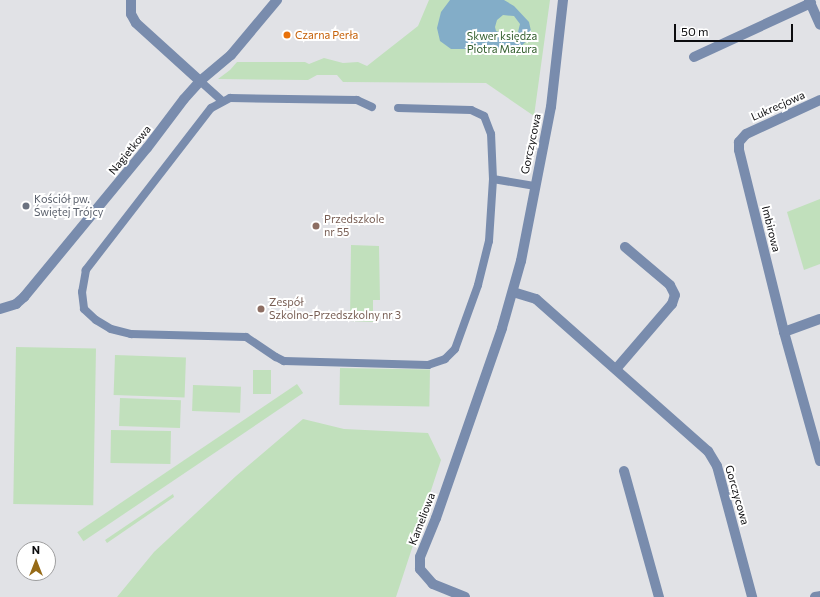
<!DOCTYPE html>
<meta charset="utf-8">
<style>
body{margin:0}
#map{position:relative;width:820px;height:597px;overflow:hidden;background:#e1e2e6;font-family:Commissioner,sans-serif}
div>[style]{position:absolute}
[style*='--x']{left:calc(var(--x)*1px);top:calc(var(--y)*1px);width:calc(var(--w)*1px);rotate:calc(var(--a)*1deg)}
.green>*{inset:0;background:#c1e0bc;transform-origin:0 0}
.water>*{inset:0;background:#83adc8}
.service>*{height:8px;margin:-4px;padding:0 4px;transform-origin:4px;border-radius:4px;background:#798cad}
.minor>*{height:10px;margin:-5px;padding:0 5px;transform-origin:5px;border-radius:5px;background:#798cad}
.dots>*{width:11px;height:11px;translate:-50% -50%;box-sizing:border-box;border:2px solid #fff;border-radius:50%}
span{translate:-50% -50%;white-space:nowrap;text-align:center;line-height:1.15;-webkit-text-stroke:4px #fff;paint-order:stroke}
.food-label{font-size:11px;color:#c56008}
.left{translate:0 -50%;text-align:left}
.park-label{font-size:11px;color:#315d2c}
.street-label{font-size:11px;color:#0c0c0e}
.worship-label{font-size:11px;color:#5b616d}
.education-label{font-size:11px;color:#785e54}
.north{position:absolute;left:16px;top:541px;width:40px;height:40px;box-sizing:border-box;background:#fff;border:1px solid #9e9e9f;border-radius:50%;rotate:0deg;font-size:11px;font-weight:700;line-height:16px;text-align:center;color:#0c0c0e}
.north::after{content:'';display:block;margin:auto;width:14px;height:18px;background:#966a17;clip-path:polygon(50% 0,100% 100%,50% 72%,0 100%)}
.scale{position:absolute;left:674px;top:24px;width:119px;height:18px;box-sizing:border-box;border:2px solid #0c0c0e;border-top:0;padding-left:5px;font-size:12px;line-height:14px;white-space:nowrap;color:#0c0c0e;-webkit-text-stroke:3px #fff;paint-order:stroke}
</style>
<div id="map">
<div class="green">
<i style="clip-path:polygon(429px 0,550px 0,534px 116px,486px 83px,343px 82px,337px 75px,317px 75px,308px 80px,218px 79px,230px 70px,237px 62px,305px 62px,309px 64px,324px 58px,343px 63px,358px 62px,367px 66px,418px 26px)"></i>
<i style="clip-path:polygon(820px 199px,820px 264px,804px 270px,787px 212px)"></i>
<i style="clip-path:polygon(351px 245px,379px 246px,380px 300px,373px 300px,373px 322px,350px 321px)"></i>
<i style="left:16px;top:347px;width:80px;height:157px;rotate:1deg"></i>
<i style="left:115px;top:355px;width:71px;height:40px;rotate:2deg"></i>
<i style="left:340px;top:368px;width:90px;height:37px;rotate:1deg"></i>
<i style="left:253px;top:370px;width:18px;height:24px"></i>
<i style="left:297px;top:384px;width:11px;height:265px;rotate:56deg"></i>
<i style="left:193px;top:385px;width:48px;height:26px;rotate:2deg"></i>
<i style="left:120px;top:398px;width:61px;height:28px;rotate:2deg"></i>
<i style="clip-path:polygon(303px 419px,344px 429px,428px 433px,441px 460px,396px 597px,117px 597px,154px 552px,236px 476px)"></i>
<i style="left:111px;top:430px;width:60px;height:33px;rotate:1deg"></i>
<i style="clip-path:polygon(173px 494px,174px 497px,107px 543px,105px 540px)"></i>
</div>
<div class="water">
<i style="clip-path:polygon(evenodd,450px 0,504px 0,514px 6px,529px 22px,531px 31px,530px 38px,520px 47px,513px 49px,451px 49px,440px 41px,437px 28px,441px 12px,450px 0,503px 15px,514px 16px,520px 24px,518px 32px,512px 36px,496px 31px,495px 27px,497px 20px,503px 15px)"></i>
</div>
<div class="service">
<i style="--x:200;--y:81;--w:30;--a:42"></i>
<i style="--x:372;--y:107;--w:17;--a:-155"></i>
<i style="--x:357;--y:100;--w:127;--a:-179.1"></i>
<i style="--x:230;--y:98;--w:21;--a:152"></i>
<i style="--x:211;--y:108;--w:205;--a:127.7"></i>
<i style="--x:86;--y:270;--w:22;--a:100"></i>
<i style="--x:82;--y:292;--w:17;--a:83"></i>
<i style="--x:84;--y:309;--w:16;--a:43"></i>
<i style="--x:96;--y:320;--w:17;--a:31"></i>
<i style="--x:111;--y:329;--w:21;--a:14"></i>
<i style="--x:131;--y:334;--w:115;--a:1.5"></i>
<i style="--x:246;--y:337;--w:36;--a:34"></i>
<i style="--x:276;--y:357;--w:9;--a:27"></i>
<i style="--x:284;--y:361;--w:144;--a:1.6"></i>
<i style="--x:428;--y:365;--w:18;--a:-19"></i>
<i style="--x:445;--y:359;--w:14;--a:-45"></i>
<i style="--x:455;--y:349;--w:68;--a:-70.2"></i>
<i style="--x:478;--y:285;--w:45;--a:-76"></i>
<i style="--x:489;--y:241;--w:62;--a:-86.3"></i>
<i style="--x:493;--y:179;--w:45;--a:-92.5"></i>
<i style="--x:491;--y:134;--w:19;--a:-111"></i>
<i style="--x:484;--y:116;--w:14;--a:-155"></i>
<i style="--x:471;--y:110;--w:73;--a:-178.4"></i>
<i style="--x:493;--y:179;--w:43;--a:9.5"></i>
</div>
<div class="minor">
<i style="--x:131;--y:0;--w:14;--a:90"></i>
<i style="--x:131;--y:14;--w:10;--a:61"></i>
<i style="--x:136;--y:23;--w:86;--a:42.2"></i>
<i style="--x:809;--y:0;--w:27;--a:66"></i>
<i style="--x:694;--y:57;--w:129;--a:-24.8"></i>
<i style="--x:820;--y:100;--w:81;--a:155.3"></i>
<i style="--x:746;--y:134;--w:11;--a:131"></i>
<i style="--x:739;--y:142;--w:8;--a:90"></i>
<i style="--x:739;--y:150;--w:187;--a:76.1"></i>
<i style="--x:784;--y:332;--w:134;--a:74.4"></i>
<i style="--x:513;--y:292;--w:24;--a:17"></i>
<i style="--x:536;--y:299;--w:230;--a:41.5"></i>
<i style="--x:708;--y:451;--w:17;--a:59"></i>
<i style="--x:717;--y:466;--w:136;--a:75"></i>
<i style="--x:0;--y:309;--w:17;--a:-17"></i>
<i style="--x:16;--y:304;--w:11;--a:-41"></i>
<i style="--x:24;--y:297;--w:193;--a:-50.5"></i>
<i style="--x:147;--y:148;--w:61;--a:-52.9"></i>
<i style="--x:184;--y:99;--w:24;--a:-48"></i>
<i style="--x:200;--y:81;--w:40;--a:-40"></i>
<i style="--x:231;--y:55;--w:72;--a:-50.1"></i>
<i style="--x:784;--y:332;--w:38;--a:-20"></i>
<i style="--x:616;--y:369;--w:86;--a:-49.3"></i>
<i style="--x:672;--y:304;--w:9;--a:-72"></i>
<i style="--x:675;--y:295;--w:11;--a:-117"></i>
<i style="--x:670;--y:285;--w:59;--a:-139.8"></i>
<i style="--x:624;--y:471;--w:131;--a:74.5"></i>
<i style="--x:465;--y:597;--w:35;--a:-158"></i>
<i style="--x:433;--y:584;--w:20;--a:-131"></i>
<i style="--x:420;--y:569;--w:12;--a:-90"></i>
<i style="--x:420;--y:557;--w:42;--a:-67.7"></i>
<i style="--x:436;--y:518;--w:201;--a:-70.8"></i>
<i style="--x:502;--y:328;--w:70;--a:-74.2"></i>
<i style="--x:521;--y:261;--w:157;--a:-79"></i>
<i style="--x:551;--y:107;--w:108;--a:-83.6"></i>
<i style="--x:815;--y:597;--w:5;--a:-11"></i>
</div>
<div class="dots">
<i style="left:287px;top:35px;background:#e8710a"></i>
<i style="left:26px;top:206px;background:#6b7280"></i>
<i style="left:316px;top:226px;background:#8d6e63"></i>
<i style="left:261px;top:309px;background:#8d6e63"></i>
</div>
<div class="food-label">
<span class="left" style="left:295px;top:35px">Czarna Perła</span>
</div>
<div class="park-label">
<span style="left:502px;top:43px">Skwer księdza<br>Piotra Mazura</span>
</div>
<div class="street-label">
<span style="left:778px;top:106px;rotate:-24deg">Lukrecjowa</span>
<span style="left:531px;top:144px;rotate:-78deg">Gorczycowa</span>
<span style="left:130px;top:150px;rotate:-51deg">Nagietkowa</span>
<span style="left:771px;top:229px;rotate:76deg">Imbirowa</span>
<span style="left:737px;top:495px;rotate:74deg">Gorczycowa</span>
<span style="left:422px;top:519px;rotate:-69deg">Kameliowa</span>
</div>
<div class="worship-label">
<span class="left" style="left:34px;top:206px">Kościół pw.<br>Świętej Trójcy</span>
</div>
<div class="education-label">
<span class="left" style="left:324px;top:226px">Przedszkole<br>nr 55</span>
<span class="left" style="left:269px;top:309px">Zespół<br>Szkolno-Przedszkolny nr 3</span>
</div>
<div class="north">N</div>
<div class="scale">50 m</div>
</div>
